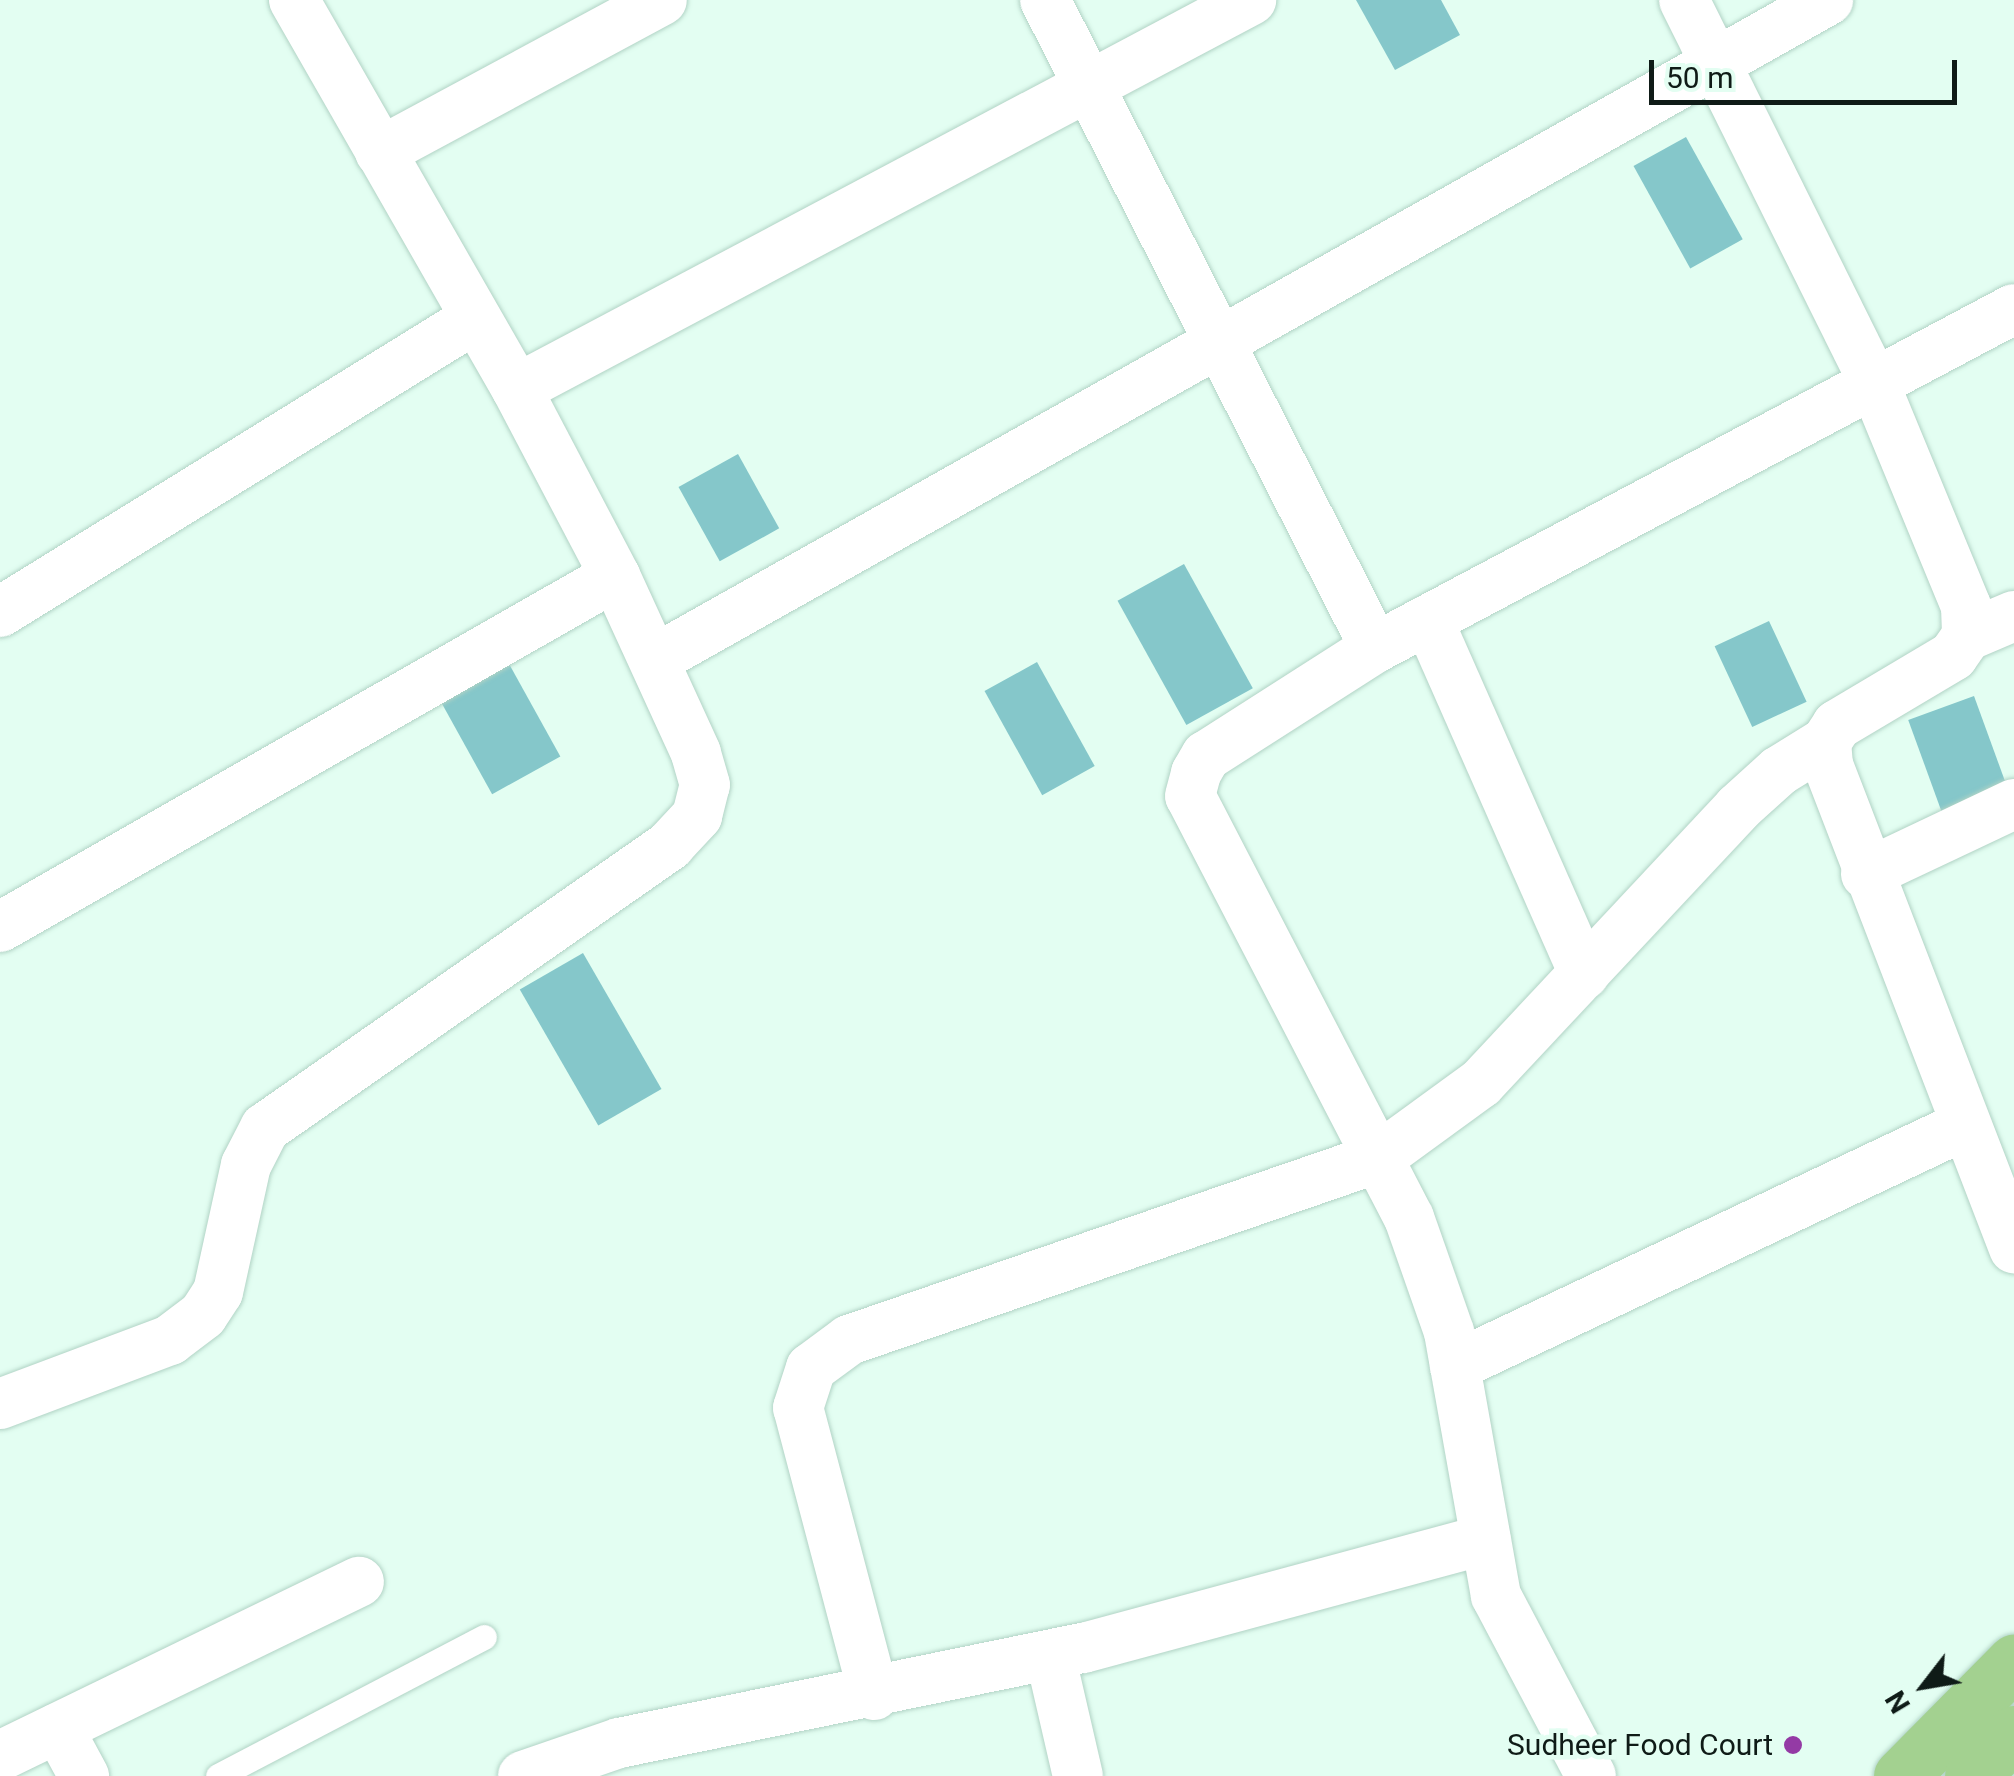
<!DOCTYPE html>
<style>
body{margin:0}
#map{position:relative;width:2014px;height:1776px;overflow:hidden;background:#e3fef2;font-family:Roboto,sans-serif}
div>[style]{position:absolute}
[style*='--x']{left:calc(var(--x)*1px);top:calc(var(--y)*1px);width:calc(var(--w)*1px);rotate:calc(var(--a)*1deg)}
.building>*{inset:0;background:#85c7ca;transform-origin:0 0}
.roads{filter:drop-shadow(0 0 2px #b1d3c5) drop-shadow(0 0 2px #b1d3c5)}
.lane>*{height:25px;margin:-12.5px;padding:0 12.5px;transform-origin:12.5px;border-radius:12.5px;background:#fff}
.street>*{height:50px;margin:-25px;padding:0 25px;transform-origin:25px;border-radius:25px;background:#fff}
.primary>*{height:55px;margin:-27.5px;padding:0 27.5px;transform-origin:27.5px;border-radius:27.5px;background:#a3d190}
.dots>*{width:28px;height:28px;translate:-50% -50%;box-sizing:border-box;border:5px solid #e3fef2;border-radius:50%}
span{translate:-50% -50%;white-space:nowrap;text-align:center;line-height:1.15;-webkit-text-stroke:9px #e3fef2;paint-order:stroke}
.poi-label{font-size:30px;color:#0f1b17}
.right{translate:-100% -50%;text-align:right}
.north{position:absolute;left:1874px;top:1636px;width:100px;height:100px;-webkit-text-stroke:8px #e3fef2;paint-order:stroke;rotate:239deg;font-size:28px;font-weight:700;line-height:40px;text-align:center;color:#0f1b17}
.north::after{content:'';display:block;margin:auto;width:35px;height:45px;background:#0f1b17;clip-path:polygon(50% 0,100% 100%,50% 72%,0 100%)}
.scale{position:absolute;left:1649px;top:60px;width:308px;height:45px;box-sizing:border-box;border:5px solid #0f1b17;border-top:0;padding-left:12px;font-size:30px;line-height:35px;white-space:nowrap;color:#0f1b17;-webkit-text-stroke:8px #e3fef2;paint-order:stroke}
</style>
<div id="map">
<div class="building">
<i style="clip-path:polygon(1356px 0,1441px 0,1460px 35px,1395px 70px)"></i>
<i style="left:1686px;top:137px;width:117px;height:60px;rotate:61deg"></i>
<i style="left:738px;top:454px;width:85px;height:68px;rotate:61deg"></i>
<i style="left:1184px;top:564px;width:142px;height:76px;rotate:61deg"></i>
<i style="left:1769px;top:621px;width:89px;height:60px;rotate:65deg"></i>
<i style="left:508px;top:662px;width:108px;height:78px;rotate:61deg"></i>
<i style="left:1037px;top:662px;width:119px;height:60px;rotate:61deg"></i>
<i style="left:1974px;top:696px;width:100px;height:70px;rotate:70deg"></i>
<i style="left:583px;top:953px;width:157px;height:73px;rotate:60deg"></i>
</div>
<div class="roads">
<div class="lane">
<i style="--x:218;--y:1776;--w:300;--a:-27.6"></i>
</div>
<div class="street">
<i style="--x:294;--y:0;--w:448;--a:60.2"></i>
<i style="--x:517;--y:389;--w:831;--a:-27.92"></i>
<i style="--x:1045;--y:0;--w:727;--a:63.01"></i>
<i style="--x:1684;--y:0;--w:428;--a:63.6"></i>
<i style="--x:1874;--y:383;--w:241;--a:67.6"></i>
<i style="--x:1966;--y:606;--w:30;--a:88"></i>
<i style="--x:1967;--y:636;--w:24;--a:125"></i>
<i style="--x:1953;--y:656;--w:135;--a:149.3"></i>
<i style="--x:1837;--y:725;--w:20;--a:123"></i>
<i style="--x:1826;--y:742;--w:23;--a:85"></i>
<i style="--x:1828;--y:765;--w:518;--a:68.94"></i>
<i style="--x:380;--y:152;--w:320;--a:-28.3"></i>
<i style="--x:0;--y:612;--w:557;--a:-31.72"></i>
<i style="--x:1428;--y:620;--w:387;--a:66.2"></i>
<i style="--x:1967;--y:636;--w:51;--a:-23.1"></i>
<i style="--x:654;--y:660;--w:1347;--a:-29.34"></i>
<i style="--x:1866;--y:874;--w:164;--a:-25.3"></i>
<i style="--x:0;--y:927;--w:708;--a:-29.71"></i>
<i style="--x:1455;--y:1366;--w:564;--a:-25.29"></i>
<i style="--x:0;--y:1404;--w:182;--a:-20.6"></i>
<i style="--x:170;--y:1340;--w:41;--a:-37.1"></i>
<i style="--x:203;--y:1315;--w:27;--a:-57"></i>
<i style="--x:218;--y:1292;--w:130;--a:-77.6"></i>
<i style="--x:246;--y:1165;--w:42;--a:-62.8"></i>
<i style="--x:265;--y:1128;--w:494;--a:-34.9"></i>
<i style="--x:670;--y:845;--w:40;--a:-47"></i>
<i style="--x:697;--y:816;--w:32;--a:-76"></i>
<i style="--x:705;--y:785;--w:33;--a:-106"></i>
<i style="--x:696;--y:753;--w:195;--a:-114.6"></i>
<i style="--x:615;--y:576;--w:211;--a:-117.7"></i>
<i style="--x:1050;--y:1655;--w:124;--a:77"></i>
<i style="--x:874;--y:1695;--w:297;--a:-104.8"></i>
<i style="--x:798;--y:1408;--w:42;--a:-72"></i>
<i style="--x:811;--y:1368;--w:47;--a:-36.4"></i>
<i style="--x:849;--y:1340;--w:559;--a:-18.99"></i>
<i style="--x:1378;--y:1158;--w:127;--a:-36.1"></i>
<i style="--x:1481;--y:1083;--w:376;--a:-46.9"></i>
<i style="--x:1738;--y:808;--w:55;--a:-42.1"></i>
<i style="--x:1779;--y:771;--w:55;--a:-31.7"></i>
<i style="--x:58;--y:1728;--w:55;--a:61.6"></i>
<i style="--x:0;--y:1756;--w:399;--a:-25.9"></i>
<i style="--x:523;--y:1776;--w:102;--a:-19"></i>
<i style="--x:619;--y:1743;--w:474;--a:-11.6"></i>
<i style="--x:1083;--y:1648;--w:417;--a:-15.1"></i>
<i style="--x:1591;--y:1776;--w:204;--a:-117.8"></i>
<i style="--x:1496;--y:1596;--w:268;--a:-100.1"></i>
<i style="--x:1449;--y:1332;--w:121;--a:-109.3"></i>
<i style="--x:1409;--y:1218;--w:475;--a:-117.4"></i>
<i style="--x:1190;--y:796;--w:24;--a:-75"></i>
<i style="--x:1196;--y:773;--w:20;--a:-60"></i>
<i style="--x:1206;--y:756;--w:201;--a:-32.6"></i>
<i style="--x:1375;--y:648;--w:723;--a:-27.95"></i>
</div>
<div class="primary">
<i style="--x:1901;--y:1776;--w:161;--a:-45.3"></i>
<i style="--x:1972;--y:1776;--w:60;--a:-45.7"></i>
</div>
</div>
<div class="dots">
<i style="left:1793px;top:1745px;background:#943aa5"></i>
</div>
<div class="poi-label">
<span class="right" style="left:1773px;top:1745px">Sudheer Food Court</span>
</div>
<div class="north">N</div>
<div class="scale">50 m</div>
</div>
